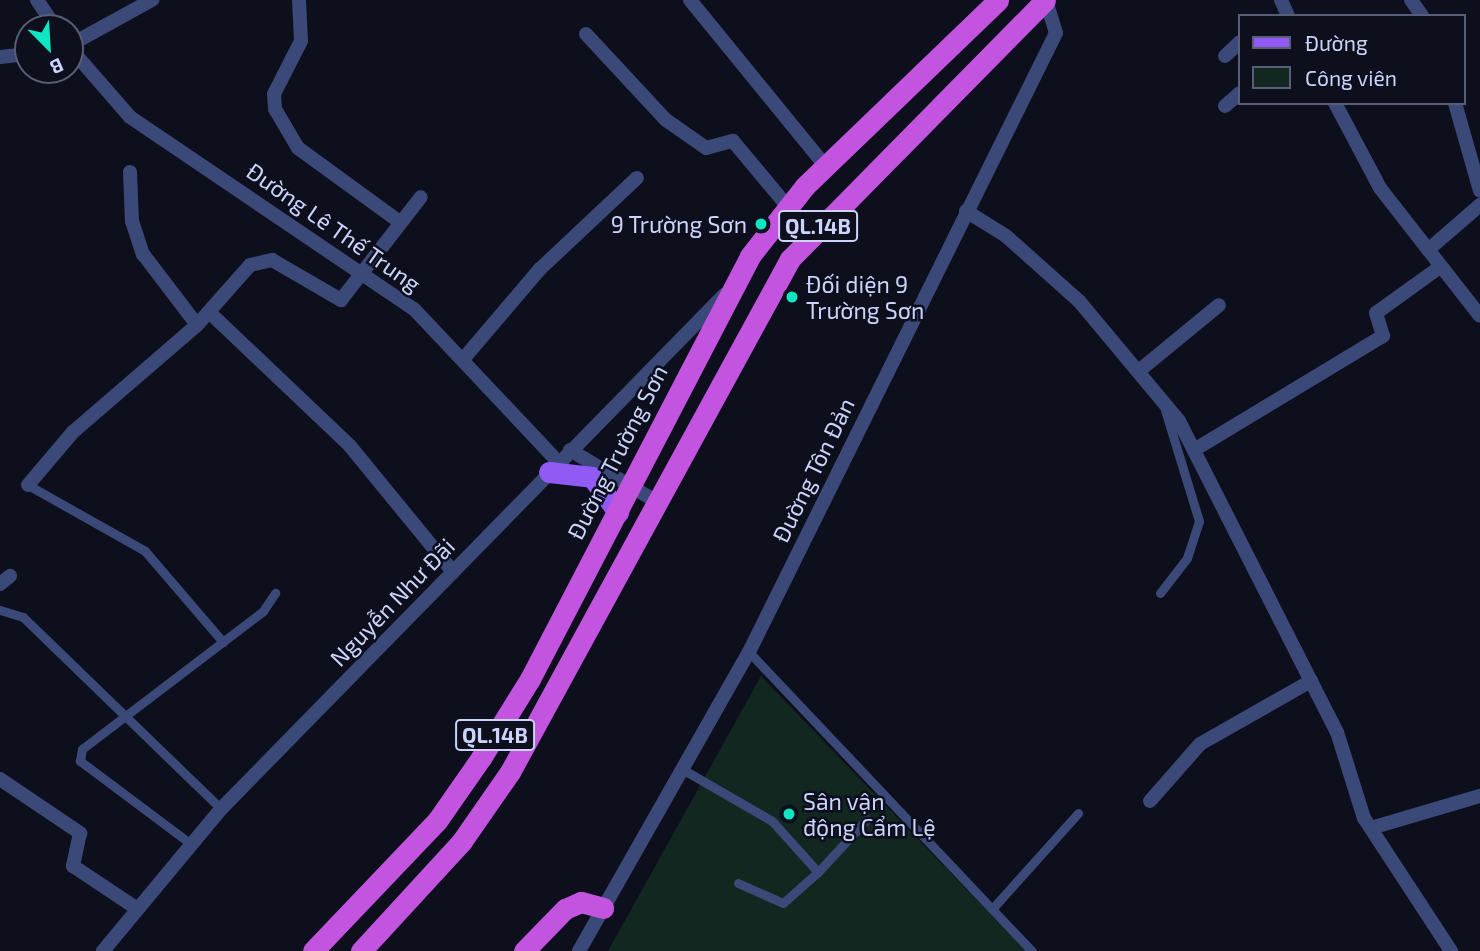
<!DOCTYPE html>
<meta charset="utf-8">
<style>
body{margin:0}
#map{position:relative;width:1480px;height:951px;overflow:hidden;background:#0d0f1d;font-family:"Exo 2",sans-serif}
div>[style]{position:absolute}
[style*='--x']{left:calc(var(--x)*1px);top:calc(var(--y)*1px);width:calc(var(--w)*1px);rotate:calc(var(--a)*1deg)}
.green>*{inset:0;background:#112720}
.service>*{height:9px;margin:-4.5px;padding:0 4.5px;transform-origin:4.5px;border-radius:4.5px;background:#3b4979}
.minor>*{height:14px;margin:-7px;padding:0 7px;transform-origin:7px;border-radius:7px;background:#3b4979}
.tertiary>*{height:14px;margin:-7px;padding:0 7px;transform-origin:7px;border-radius:7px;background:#3b4979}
.primary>*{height:21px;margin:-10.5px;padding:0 10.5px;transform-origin:10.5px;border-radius:10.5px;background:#915af5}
.trunk>*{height:21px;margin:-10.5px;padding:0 10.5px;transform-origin:10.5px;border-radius:10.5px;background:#c254e0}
.dots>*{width:19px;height:19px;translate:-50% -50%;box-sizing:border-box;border:4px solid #0d0f1d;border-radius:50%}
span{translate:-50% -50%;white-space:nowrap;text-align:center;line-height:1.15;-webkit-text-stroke:5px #0d0f1d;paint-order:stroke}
.shield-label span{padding:2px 5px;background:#0d0f1d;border:2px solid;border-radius:5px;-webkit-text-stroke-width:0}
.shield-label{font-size:21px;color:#ccd4fc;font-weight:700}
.poi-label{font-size:23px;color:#ccd4fc}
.right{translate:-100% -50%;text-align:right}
.left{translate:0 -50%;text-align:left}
.street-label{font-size:23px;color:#ccd4fc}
.legend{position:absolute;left:1238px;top:14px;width:228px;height:91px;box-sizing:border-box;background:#0d0f1d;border:2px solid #595e76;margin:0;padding:9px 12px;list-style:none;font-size:21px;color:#ccd4fc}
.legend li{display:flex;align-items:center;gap:14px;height:35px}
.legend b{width:35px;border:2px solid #595e76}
.north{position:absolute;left:14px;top:14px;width:70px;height:70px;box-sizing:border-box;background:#0d0f1d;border:2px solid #595e76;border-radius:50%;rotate:156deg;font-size:19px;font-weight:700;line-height:28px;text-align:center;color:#ccd4fc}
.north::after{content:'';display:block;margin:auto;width:24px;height:32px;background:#0ee6c1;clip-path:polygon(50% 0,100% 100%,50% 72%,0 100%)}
</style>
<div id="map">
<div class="green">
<i style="clip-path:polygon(761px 676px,1026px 951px,608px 951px)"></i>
</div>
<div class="service">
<i style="--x:28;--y:485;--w:134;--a:29.4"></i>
<i style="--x:145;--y:551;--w:120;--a:49.4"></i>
<i style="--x:1160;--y:593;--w:44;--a:-52.4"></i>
<i style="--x:1187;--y:558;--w:39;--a:-72"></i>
<i style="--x:1199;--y:521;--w:116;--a:-107"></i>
<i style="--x:0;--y:610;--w:24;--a:17"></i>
<i style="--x:23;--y:617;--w:276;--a:44.1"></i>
<i style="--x:749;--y:652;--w:412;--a:46.6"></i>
<i style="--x:682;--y:769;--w:104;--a:30"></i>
<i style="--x:772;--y:821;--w:69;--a:48"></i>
<i style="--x:818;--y:872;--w:72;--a:-47.2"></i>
<i style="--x:191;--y:844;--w:139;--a:-143.2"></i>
<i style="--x:80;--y:761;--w:12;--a:-81"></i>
<i style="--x:82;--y:749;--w:228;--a:-37.3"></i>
<i style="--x:263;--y:611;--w:22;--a:-56"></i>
<i style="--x:738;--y:883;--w:49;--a:24"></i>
<i style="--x:783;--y:903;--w:47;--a:-41.5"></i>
<i style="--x:992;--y:909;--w:129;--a:-48.1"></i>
</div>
<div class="minor">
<i style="--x:37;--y:0;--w:34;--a:56"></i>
<i style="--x:299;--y:0;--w:41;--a:87.2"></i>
<i style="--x:301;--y:41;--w:59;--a:117"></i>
<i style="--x:274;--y:94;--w:15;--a:86"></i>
<i style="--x:275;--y:109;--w:45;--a:59.5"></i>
<i style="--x:298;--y:148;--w:126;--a:36"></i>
<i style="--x:690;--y:0;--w:215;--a:50.8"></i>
<i style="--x:1281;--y:0;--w:17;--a:66"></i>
<i style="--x:1411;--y:0;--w:19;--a:55"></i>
<i style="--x:586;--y:34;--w:117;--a:47.1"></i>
<i style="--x:666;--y:120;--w:49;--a:35"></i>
<i style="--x:706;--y:148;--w:28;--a:-15"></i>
<i style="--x:733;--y:141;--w:86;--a:50.2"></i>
<i style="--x:70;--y:45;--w:94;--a:-28.8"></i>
<i style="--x:70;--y:48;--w:91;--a:49"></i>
<i style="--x:130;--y:117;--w:343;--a:34.1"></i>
<i style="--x:414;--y:309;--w:210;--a:46.7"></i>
<i style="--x:1225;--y:56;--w:21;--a:-43"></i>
<i style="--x:0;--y:57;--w:28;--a:-6"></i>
<i style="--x:1335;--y:103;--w:96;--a:62.1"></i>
<i style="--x:1380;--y:188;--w:162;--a:52"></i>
<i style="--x:1455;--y:103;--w:91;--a:74.1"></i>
<i style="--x:1225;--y:106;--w:20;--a:-41"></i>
<i style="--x:130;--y:172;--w:49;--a:87.7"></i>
<i style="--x:132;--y:221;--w:35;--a:72"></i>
<i style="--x:143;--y:254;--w:89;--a:52.7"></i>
<i style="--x:966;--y:211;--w:47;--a:32"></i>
<i style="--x:1006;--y:236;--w:98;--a:41.7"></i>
<i style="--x:1079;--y:301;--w:156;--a:50.2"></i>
<i style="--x:1179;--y:421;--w:349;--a:63.1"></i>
<i style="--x:1337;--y:732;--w:90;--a:72.6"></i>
<i style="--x:1364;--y:818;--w:159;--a:56.8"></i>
<i style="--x:1428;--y:250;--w:69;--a:-40.9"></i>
<i style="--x:209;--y:312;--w:195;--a:43.5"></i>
<i style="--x:350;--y:446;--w:163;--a:50.7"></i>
<i style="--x:465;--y:357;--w:116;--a:-49.6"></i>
<i style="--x:540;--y:269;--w:133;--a:-43.2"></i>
<i style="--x:1140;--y:370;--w:102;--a:-39.4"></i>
<i style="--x:570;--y:450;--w:104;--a:30.8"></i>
<i style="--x:1194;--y:450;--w:221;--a:-31.1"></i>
<i style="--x:1383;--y:336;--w:24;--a:-107"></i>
<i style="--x:1376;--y:313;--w:79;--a:-35.7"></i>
<i style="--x:28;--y:485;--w:70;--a:-49.7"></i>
<i style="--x:73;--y:432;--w:164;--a:-40.8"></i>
<i style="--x:197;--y:325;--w:80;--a:-48.5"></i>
<i style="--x:250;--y:265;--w:23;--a:-13"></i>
<i style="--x:272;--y:260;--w:80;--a:30.1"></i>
<i style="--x:341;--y:300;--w:130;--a:-52.2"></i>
<i style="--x:0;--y:584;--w:13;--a:-39"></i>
<i style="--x:0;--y:779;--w:97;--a:34"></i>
<i style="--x:80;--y:833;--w:34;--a:102"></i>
<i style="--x:73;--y:866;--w:76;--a:33.7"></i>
<i style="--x:1150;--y:801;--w:76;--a:-48.7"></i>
<i style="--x:1200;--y:744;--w:128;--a:-29.6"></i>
<i style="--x:1371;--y:828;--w:114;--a:-16.4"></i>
</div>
<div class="tertiary">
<i style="--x:103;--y:951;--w:185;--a:-50.3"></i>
<i style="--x:221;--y:809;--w:719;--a:-45.62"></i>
<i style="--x:579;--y:951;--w:344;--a:-60.4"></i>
<i style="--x:749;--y:652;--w:691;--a:-63.62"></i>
<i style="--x:1056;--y:33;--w:34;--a:-107"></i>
</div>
<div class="primary">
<i style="--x:549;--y:472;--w:43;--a:6.6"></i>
<i style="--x:592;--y:477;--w:44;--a:53.4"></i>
</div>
<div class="trunk">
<i style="--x:313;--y:951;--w:180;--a:-46.4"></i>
<i style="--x:437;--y:821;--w:77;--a:-55.1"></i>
<i style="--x:481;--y:758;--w:93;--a:-58.2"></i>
<i style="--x:530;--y:679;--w:477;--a:-62.5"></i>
<i style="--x:750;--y:256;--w:89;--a:-51.8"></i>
<i style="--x:805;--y:186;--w:268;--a:-43.9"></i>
<i style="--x:361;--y:951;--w:149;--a:-47.4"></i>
<i style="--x:462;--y:841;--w:84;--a:-55.2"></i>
<i style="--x:510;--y:772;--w:584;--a:-61.37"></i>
<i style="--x:790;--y:259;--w:363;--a:-45.4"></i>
<i style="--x:524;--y:951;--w:59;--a:-45.7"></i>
<i style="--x:565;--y:909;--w:17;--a:-24"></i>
<i style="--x:581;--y:902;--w:23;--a:15"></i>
</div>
<div class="dots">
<i style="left:761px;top:224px;background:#0ee6c1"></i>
<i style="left:792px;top:297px;background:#0ee6c1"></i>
<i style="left:789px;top:814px;background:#0ee6c1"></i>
</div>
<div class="shield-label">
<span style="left:818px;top:226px">QL.14B</span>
<span style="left:495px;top:735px">QL.14B</span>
</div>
<div class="poi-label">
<span class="right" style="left:747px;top:224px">9 Trường Sơn</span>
<span class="left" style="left:806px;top:297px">Đối diện 9<br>Trường Sơn</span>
<span class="left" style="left:803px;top:814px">Sân vận<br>động Cẩm Lệ</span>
</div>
<div class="street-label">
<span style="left:334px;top:227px;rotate:35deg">Đường Lê Thế Trung</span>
<span style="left:617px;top:452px;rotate:-63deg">Đường Trường Sơn</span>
<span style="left:813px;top:470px;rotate:-64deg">Đường Tôn Đản</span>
<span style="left:392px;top:602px;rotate:-46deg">Nguyễn Như Đãi</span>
</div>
<ul class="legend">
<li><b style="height:9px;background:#915af5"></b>Đường</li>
<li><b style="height:19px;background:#112720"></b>Công viên</li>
</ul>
<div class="north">B</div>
</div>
